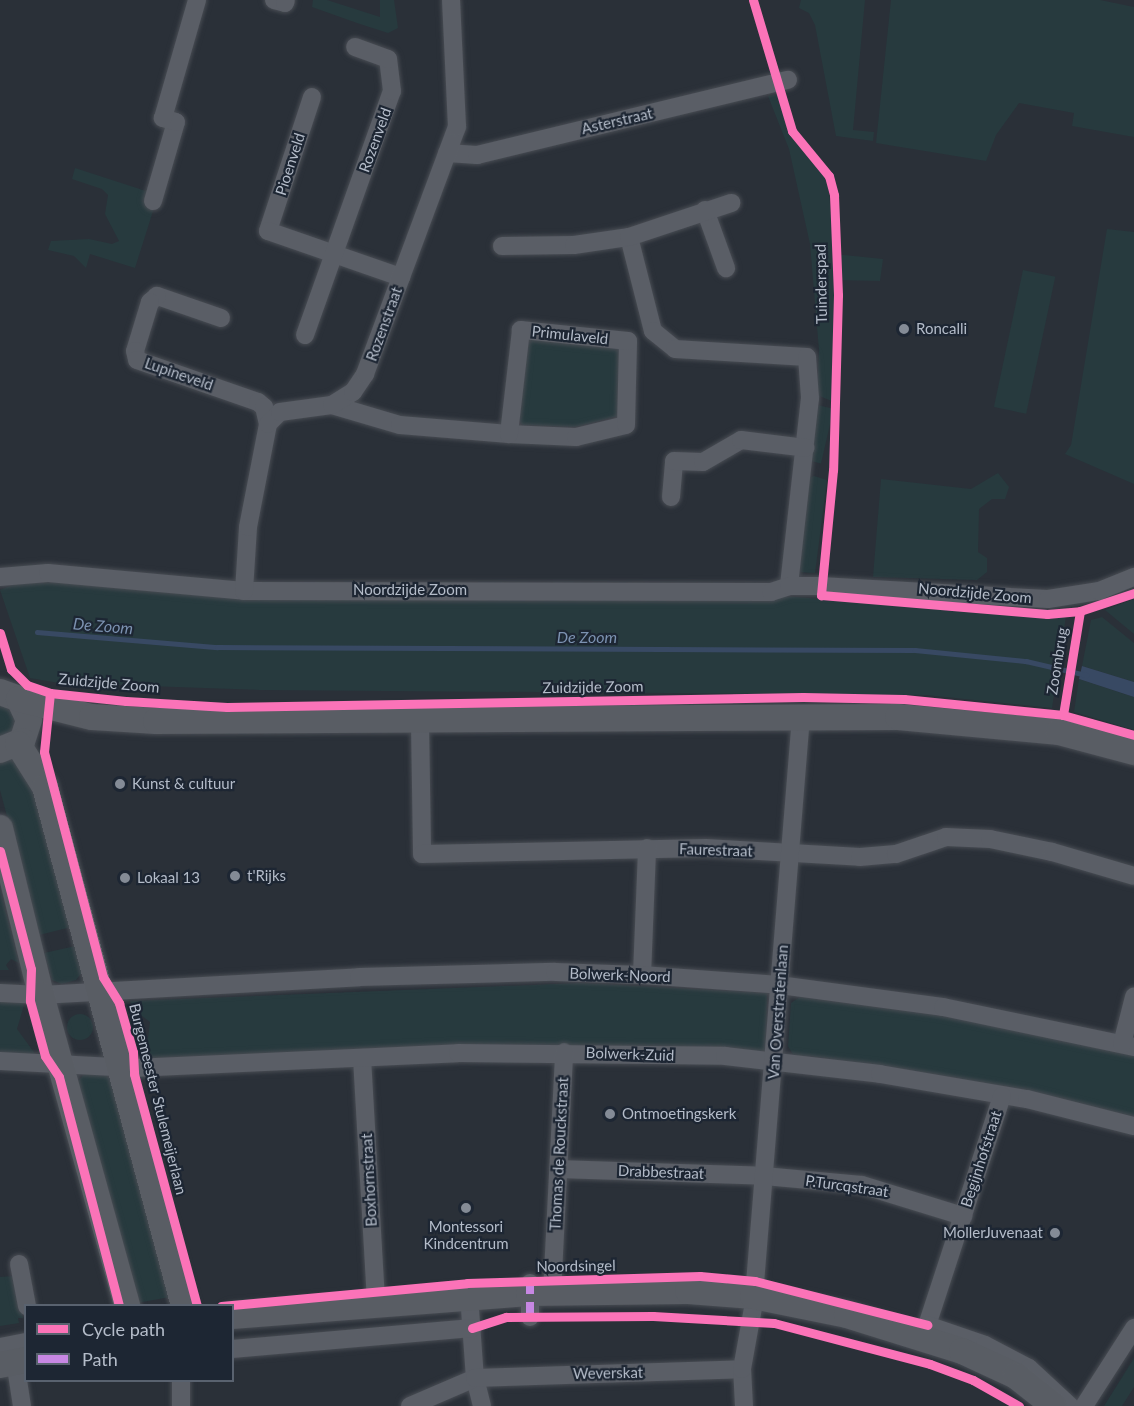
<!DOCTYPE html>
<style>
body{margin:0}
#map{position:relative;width:1134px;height:1406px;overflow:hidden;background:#2a3038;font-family:Lato,sans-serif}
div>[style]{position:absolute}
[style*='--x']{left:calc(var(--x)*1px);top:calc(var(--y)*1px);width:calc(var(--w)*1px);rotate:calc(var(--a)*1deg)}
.green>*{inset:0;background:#273a3e;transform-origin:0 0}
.round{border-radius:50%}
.water>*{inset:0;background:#384963}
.stream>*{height:4.5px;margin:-2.25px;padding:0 2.25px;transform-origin:2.25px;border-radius:2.25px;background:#384963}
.roads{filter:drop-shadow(0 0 2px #484c53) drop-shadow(0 0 2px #484c53)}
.street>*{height:18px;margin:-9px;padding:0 9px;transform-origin:9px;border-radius:9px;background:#5a5e66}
.secondary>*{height:26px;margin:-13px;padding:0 13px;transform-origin:13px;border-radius:13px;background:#595d64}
.quiet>*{height:8px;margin-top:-4px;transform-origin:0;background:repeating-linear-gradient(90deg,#c787e3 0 15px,transparent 0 23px)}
.cycleway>*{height:9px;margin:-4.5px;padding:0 4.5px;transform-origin:4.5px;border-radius:4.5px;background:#fb73b8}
.dots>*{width:16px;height:16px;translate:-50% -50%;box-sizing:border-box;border:3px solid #1d2633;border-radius:50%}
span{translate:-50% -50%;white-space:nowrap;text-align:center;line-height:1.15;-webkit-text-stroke:4.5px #1d2633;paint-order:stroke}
.street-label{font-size:15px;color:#b4bcc9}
.poi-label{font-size:15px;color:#b4bcc9}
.left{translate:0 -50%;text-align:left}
.right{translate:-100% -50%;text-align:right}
.water-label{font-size:16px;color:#7c92b1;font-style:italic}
.legend{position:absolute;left:24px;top:1304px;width:210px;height:78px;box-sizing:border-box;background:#1d2633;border:2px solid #59626f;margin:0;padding:8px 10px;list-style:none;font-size:18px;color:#b4bcc9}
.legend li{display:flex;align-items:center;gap:12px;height:30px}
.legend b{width:30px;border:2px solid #59626f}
</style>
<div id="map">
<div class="green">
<i style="clip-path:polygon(313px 0,327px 0,380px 17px,380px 0,394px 0,398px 28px,388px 33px,357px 23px,312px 7px)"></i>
<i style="clip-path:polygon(801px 0,865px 0,853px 130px,874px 132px,873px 141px,836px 136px,815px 25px,809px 13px,799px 8px)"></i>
<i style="clip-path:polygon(891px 0,1100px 0,1134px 7px,1134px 137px,1072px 126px,1074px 113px,1019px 103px,996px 135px,986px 161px,876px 143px)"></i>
<i style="clip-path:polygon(779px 94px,792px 131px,823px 171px,829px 192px,834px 254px,883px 259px,880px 281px,835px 280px,834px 402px,817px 395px,819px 350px,810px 244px,789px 149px,768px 96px)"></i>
<i style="clip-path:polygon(75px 168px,149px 192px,154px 208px,135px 268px,90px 254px,86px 268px,74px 256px,48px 250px,51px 241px,89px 239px,112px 244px,119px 241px,105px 214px,108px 195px,102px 189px,72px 179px)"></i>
<i style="clip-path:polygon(1107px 229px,1134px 232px,1134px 484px,1065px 454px,1071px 445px)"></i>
<i style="left:1023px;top:270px;width:33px;height:140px;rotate:12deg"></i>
<i style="clip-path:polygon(524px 339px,626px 344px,618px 416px,575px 427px,522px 425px,518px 419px)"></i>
<i style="left:817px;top:405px;width:17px;height:56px;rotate:13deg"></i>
<i style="clip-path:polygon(998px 473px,1009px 487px,1005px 499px,992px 499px,979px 509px,978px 552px,987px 558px,987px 572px,977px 580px,873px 577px,881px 479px,971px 489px)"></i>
<i style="clip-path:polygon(814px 476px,827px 480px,815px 573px,795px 572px,809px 478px)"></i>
<i style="clip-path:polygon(61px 582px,780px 596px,1066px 616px,1052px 708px,926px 695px,260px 690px,59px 683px,30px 678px,0 590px,17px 583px)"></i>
<i style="clip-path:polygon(1134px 599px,1134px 634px,1105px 610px)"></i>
<i style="clip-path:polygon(1102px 617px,1134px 643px,1134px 682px,1082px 666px,1091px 620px)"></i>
<i style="clip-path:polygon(1079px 679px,1134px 697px,1134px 730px,1074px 712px)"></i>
<i style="clip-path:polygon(0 703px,17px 716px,14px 731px,0 738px)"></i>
<i style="clip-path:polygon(11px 755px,31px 780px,75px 926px,39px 935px,0 790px,0 757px)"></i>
<i style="clip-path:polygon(0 890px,19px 963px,11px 959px,6px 965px,9px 970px,0 970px)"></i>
<i style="clip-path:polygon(80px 945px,83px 971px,76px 980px,62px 984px,52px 980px,44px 953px)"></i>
<i style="clip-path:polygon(581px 983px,767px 993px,766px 1054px,140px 1061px,138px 1051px,148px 1038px,150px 1022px,134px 1010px,130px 1001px)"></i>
<i style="clip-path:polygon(800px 997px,942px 1016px,1134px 1051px,1134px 1116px,926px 1073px,810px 1056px,808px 1060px,795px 1058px,788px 1046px,791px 1003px)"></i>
<i style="clip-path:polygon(0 998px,19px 999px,24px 1005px,17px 1029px,36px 1055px,0 1053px)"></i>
<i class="round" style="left:67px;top:1014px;width:26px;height:26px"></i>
<i style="clip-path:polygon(100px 1071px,121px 1081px,176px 1296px,131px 1304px,72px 1090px,83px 1075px)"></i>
<i style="clip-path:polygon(15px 1276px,23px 1318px,18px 1318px,19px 1323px,0 1326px,0 1277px)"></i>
<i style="clip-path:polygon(1134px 1358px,1134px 1387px,1122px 1406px,1104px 1406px)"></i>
</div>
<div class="water">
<i style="clip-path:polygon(1082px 666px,1134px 682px,1134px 697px,1079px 679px)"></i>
</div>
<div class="stream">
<i style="--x:37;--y:632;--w:181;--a:4.8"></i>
<i style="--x:217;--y:647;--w:698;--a:0.25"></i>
<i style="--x:915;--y:650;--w:112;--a:5.7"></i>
<i style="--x:1026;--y:661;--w:62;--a:13.1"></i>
</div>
<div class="roads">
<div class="street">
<i style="--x:274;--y:0;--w:11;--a:15"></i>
<i style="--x:285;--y:3;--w:3;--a:-72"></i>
<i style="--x:312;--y:97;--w:141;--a:108.2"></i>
<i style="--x:268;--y:231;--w:141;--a:19.1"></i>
<i style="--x:447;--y:153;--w:30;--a:4"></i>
<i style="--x:477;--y:155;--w:320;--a:-13.6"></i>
<i style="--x:153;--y:201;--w:82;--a:-73.8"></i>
<i style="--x:176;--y:122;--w:14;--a:-163"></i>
<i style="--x:163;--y:118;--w:123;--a:-73.9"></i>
<i style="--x:705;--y:210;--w:62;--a:70.1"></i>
<i style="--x:629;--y:237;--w:97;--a:75.7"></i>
<i style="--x:653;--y:331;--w:28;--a:39"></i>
<i style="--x:675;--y:349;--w:132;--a:3.5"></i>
<i style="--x:807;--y:357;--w:41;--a:85.8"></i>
<i style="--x:810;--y:398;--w:189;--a:96.4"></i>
<i style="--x:502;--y:246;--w:72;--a:-0.8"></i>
<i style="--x:574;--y:245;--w:56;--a:-8.3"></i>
<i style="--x:629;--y:237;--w:108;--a:-18.4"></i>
<i style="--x:221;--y:318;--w:68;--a:-161"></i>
<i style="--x:157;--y:296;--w:9;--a:139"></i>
<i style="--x:150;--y:302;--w:51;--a:107"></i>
<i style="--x:135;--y:351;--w:9;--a:77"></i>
<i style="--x:137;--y:360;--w:128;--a:19.1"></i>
<i style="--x:258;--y:402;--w:8;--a:40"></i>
<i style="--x:264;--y:407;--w:17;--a:77"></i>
<i style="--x:305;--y:335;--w:259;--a:-70.4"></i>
<i style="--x:392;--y:91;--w:32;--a:-97"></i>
<i style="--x:388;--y:59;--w:35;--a:-160"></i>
<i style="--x:332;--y:405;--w:71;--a:16.4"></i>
<i style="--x:400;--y:425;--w:109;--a:4.7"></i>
<i style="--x:509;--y:434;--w:67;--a:2.6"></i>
<i style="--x:576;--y:437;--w:51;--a:-13.5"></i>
<i style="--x:626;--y:425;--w:84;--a:-88.6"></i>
<i style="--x:628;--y:341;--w:108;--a:-174.1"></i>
<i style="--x:521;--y:330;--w:105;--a:96.6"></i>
<i style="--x:671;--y:497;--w:36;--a:-85"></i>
<i style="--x:674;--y:461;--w:29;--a:2"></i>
<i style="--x:703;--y:462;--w:44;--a:-30.1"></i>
<i style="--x:741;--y:440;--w:65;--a:7"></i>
<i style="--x:0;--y:577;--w:48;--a:-4.8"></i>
<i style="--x:48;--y:573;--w:197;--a:5.2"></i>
<i style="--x:244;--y:591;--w:527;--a:0.11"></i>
<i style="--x:771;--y:592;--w:19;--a:-18"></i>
<i style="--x:789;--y:586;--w:32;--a:0"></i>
<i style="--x:821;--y:586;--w:227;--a:3.3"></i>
<i style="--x:1048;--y:599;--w:52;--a:-8.9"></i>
<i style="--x:1099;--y:591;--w:38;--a:-22"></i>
<i style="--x:244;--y:591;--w:64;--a:-86.4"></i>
<i style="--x:248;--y:527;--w:105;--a:-79"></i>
<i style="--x:268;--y:424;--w:17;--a:-45"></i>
<i style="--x:280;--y:412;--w:52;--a:-7.7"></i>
<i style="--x:332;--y:405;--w:25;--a:-32"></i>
<i style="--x:353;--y:392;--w:22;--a:-56"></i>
<i style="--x:365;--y:374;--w:264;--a:-69.6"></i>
<i style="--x:457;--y:127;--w:127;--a:-92.7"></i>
<i style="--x:420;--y:722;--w:132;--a:89.1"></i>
<i style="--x:422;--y:854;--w:284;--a:-1.2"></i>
<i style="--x:706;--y:848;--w:154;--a:3.3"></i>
<i style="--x:860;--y:857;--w:36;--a:-5"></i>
<i style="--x:896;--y:854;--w:53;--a:-18.8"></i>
<i style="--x:946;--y:837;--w:44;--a:2.6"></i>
<i style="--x:990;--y:839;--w:63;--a:11.8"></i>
<i style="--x:1052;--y:852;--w:85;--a:16.3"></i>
<i style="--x:642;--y:975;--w:127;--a:-87.7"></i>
<i style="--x:0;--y:993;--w:41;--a:2.8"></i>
<i style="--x:41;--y:995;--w:319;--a:-3.2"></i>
<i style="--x:359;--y:977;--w:196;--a:-1.5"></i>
<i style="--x:555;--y:972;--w:87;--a:2"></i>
<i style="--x:642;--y:975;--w:138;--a:4.1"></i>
<i style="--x:780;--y:985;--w:164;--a:7.7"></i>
<i style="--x:943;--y:1007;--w:195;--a:11.8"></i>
<i style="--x:1122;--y:1044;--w:49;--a:-75.7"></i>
<i style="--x:362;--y:1058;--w:245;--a:86.7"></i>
<i style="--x:0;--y:1061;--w:133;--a:3"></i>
<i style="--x:133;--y:1068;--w:325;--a:-2.6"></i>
<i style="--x:458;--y:1053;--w:267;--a:0.6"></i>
<i style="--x:725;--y:1056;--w:156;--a:6.6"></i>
<i style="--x:880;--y:1074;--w:149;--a:9.7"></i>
<i style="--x:1027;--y:1099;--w:110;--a:14.2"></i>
<i style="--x:1002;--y:1096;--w:241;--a:108.1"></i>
<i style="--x:927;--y:1325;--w:61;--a:19"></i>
<i style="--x:985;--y:1345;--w:50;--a:27.6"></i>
<i style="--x:1029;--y:1368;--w:56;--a:42.8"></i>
<i style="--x:558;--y:1169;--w:206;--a:1.9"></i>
<i style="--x:764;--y:1176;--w:98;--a:5.2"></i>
<i style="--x:862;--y:1185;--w:106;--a:17.1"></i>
<i style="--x:19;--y:1264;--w:43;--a:79.2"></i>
<i style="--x:552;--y:1293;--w:241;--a:-87.1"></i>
<i style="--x:469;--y:1295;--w:83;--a:85.9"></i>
<i style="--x:475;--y:1378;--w:29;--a:76"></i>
<i style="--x:530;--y:1317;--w:34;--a:-90"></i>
<i style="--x:0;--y:1347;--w:26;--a:-11"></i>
<i style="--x:232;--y:1349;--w:241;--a:-5"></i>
<i style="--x:15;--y:1361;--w:46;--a:81.2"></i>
<i style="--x:181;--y:1380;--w:26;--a:90"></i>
<i style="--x:410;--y:1406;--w:71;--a:-23.3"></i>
<i style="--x:475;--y:1378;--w:267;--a:-1.9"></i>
<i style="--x:744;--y:1406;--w:37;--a:-93"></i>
<i style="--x:742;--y:1369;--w:62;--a:-79.8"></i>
<i style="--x:753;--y:1308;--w:593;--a:-85.36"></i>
<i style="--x:1084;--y:1406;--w:93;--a:-57.3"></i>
</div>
<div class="secondary">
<i style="--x:0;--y:692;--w:20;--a:20"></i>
<i style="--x:19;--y:699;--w:23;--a:65"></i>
<i style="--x:29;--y:720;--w:22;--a:108"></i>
<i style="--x:22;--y:741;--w:24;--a:158"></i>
<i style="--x:19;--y:699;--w:75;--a:13.9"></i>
<i style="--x:92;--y:717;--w:64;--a:3.6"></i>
<i style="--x:156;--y:721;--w:742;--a:-0.31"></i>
<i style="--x:898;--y:717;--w:162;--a:5.3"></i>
<i style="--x:1059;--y:732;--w:78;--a:14.9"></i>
<i style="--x:18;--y:744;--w:51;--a:57.9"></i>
<i style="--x:45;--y:787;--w:537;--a:75.01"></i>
<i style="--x:0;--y:828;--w:172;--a:76.2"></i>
<i style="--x:41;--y:995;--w:323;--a:74.5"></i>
<i style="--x:232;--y:1316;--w:298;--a:-4.4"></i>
<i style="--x:529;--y:1293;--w:159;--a:-0.7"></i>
<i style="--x:688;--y:1291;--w:65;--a:4.4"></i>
<i style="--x:753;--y:1296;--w:96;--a:11.4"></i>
<i style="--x:847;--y:1315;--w:121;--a:17.4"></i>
<i style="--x:962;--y:1351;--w:60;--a:24.8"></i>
<i style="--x:1016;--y:1376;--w:48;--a:38.3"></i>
<i style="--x:0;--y:1365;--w:26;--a:-11"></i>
</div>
</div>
<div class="quiet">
<i style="--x:530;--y:1317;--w:35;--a:-90"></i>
</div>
<div class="cycleway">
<i style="--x:753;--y:0;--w:137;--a:73.4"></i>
<i style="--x:792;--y:131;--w:58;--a:50.6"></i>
<i style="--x:829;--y:176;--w:20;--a:75"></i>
<i style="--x:834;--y:195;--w:100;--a:87.7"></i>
<i style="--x:838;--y:295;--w:175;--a:91.6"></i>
<i style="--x:833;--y:470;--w:126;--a:95.5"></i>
<i style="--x:821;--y:595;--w:227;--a:4.8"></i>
<i style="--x:1047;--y:614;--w:33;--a:-5"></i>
<i style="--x:1080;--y:611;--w:57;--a:-18.4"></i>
<i style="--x:0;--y:633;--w:38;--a:73"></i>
<i style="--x:11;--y:669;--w:23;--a:45"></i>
<i style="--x:27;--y:685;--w:24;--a:19"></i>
<i style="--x:50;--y:693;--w:76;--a:6"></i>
<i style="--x:126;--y:701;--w:101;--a:3.4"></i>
<i style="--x:227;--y:707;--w:576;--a:-0.99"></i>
<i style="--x:803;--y:697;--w:101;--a:1.1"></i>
<i style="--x:904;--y:699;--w:160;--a:5.7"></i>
<i style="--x:1063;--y:715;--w:74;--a:15.7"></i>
<i style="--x:50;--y:693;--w:59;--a:95.8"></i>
<i style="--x:44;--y:752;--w:233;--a:75.3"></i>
<i style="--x:103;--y:977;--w:31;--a:58"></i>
<i style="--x:119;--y:1003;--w:51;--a:74.1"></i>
<i style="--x:133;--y:1052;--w:22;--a:87"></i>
<i style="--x:134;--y:1074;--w:240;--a:74.8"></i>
<i style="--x:1063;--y:715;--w:105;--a:-80.7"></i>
<i style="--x:0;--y:851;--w:122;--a:75.3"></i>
<i style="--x:31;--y:969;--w:32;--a:92"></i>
<i style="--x:30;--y:1001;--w:57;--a:74.7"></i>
<i style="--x:45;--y:1056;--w:25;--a:56"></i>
<i style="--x:59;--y:1077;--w:237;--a:75.3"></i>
<i style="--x:221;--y:1306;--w:247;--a:-5.3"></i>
<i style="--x:467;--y:1283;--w:233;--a:-1.7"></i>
<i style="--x:700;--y:1276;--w:55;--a:5.2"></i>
<i style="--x:755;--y:1281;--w:178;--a:14.3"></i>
<i style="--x:472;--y:1328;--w:36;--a:-18"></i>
<i style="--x:506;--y:1317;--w:147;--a:-0.4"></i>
<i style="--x:653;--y:1316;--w:121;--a:3.3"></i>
<i style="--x:774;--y:1323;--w:161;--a:14.7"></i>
<i style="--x:930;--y:1364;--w:46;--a:20.4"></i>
<i style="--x:973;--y:1380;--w:53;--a:29.5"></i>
</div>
<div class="dots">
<i style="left:904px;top:329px;background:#848b96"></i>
<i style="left:120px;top:784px;background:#848b96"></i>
<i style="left:235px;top:876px;background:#848b96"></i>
<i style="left:125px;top:878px;background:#848b96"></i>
<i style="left:610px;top:1114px;background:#848b96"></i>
<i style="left:466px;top:1208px;background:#848b96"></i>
<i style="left:1055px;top:1233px;background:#848b96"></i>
</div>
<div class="street-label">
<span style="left:617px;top:121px;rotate:-13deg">Asterstraat</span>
<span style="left:375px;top:140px;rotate:-70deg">Rozenveld</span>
<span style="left:290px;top:164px;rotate:-72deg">Pioenveld</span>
<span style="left:821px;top:284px;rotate:-91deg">Tuinderspad</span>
<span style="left:384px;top:324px;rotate:-70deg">Rozenstraat</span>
<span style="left:570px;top:335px;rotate:6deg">Primulaveld</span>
<span style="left:179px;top:374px;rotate:19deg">Lupineveld</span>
<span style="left:410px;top:590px">Noordzijde Zoom</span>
<span style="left:975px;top:593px;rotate:5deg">Noordzijde Zoom</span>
<span style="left:1057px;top:661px;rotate:-81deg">Zoombrug</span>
<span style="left:109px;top:683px;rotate:5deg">Zuidzijde Zoom</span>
<span style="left:593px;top:687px;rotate:-1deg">Zuidzijde Zoom</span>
<span style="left:716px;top:850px;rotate:2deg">Faurestraat</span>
<span style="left:620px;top:975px;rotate:2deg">Bolwerk-Noord</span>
<span style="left:778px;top:1012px;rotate:-86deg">Van Overstratenlaan</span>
<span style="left:630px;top:1054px;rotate:2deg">Bolwerk-Zuid</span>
<span style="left:158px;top:1099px;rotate:76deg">Burgemeester Stulemeijerlaan</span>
<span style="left:559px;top:1154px;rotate:-87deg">Thomas de Rouckstraat</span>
<span style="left:981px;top:1159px;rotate:-72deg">Begijnhofstraat</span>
<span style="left:661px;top:1172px;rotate:2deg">Drabbestraat</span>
<span style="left:369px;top:1180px;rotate:-93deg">Boxhornstraat</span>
<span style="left:847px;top:1186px;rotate:8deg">P.Turcqstraat</span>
<span style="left:576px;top:1266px;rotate:-1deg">Noordsingel</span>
<span style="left:608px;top:1373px;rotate:-1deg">Weverskat</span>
</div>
<div class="poi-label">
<span class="left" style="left:916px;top:329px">Roncalli</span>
<span class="left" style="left:132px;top:784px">Kunst &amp; cultuur</span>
<span class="left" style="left:247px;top:876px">t'Rijks</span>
<span class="left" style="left:137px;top:878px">Lokaal 13</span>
<span class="left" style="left:622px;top:1114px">Ontmoetingskerk</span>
<span style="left:466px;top:1235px">Montessori<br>Kindcentrum</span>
<span class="right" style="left:1043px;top:1233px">MollerJuvenaat</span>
</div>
<div class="water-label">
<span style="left:103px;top:626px;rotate:5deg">De Zoom</span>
<span style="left:587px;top:637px">De Zoom</span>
</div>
<ul class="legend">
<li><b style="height:8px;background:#fb73b8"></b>Cycle path</li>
<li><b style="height:8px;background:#c787e3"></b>Path</li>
</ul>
</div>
